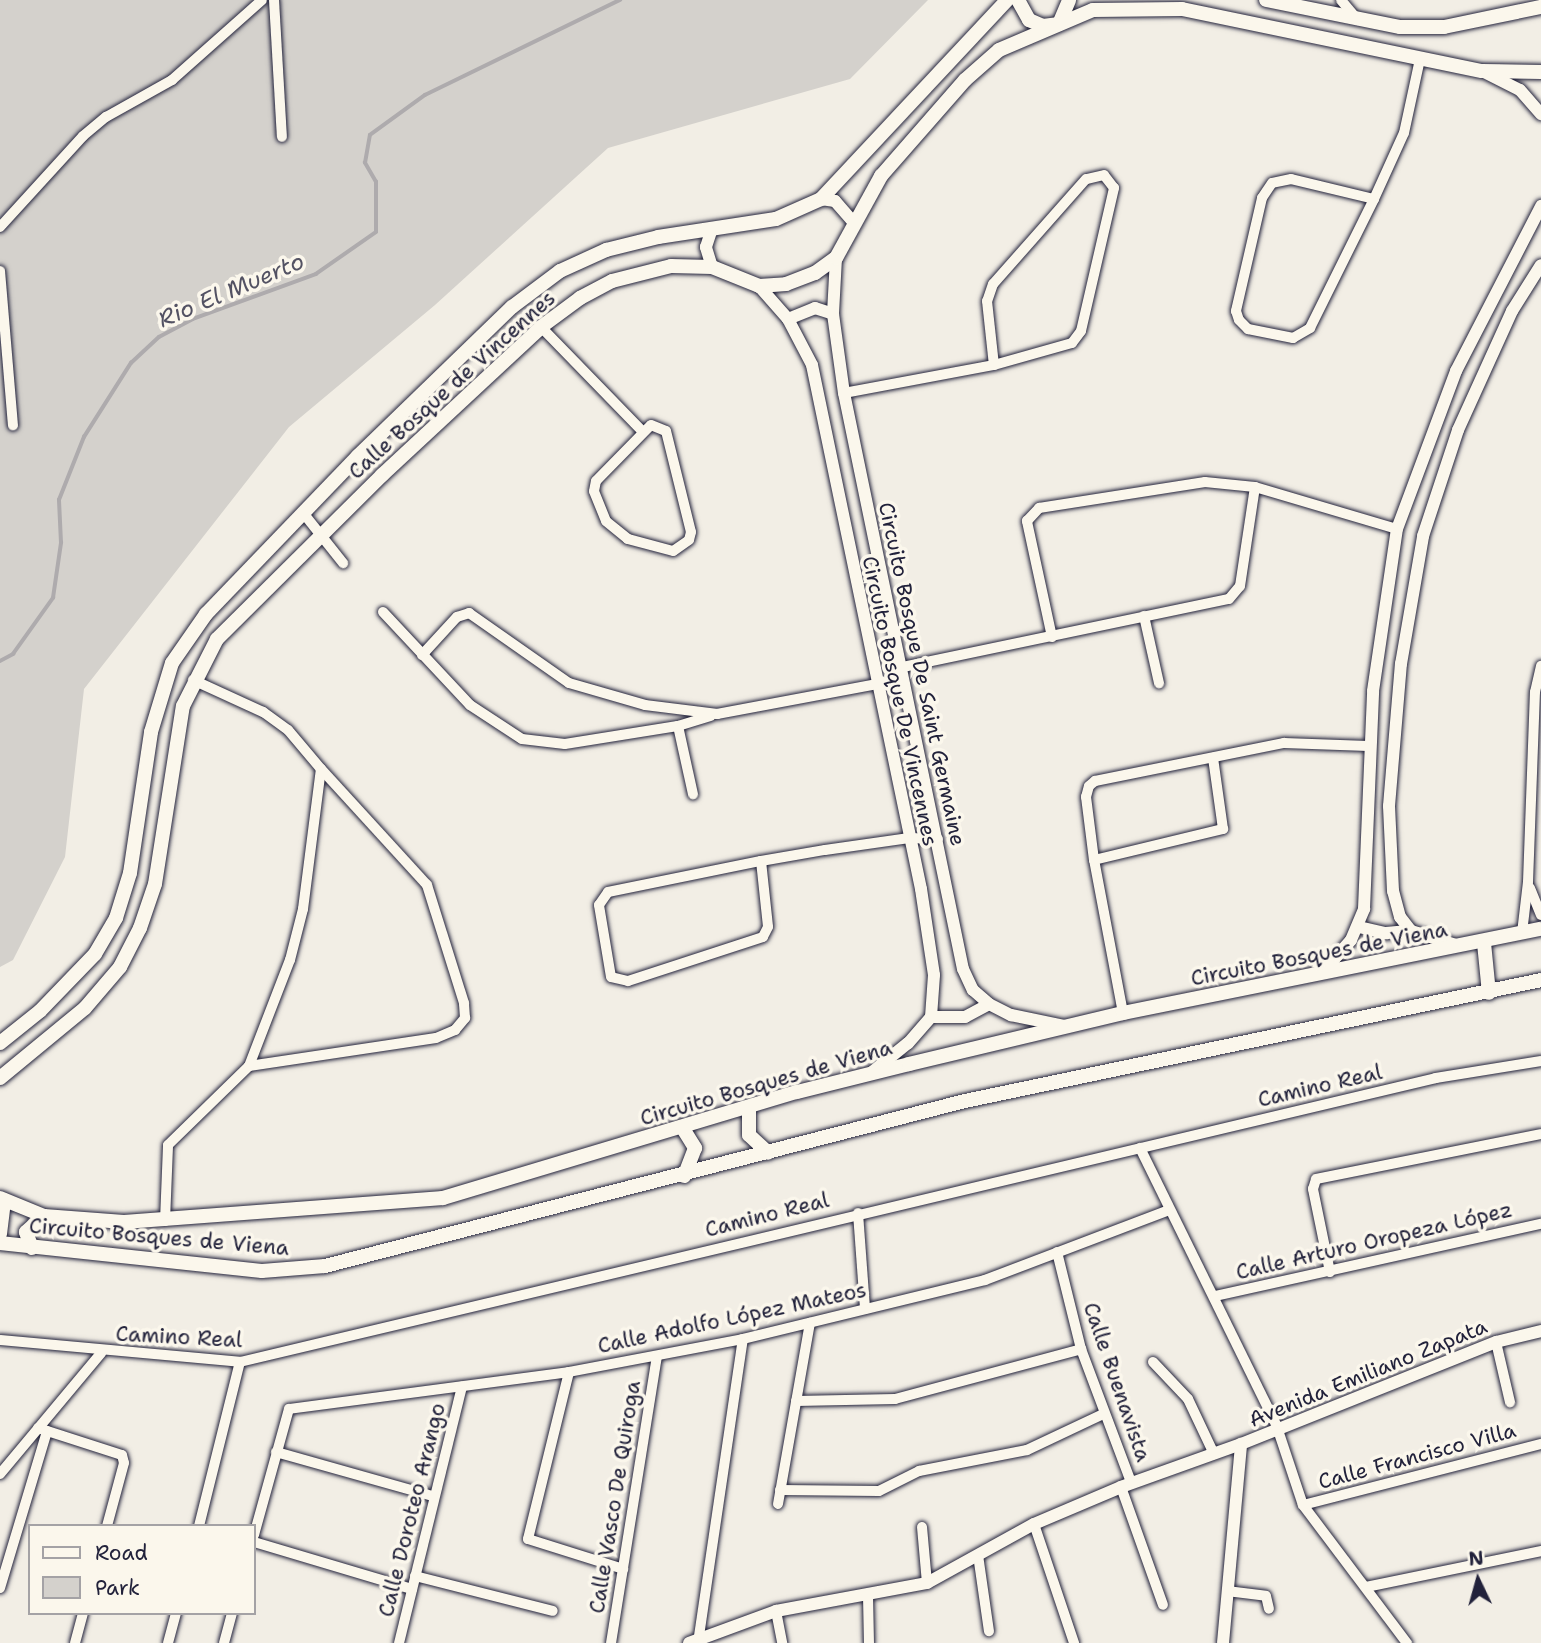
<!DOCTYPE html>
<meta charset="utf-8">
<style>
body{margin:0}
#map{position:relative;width:1541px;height:1643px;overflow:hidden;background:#f2eee5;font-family:"Shantell Sans",sans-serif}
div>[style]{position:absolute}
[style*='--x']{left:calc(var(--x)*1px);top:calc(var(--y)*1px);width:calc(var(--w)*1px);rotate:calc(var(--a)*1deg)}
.green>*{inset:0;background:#d4d1cc}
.stream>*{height:3.5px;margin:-1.75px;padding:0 1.75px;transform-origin:1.75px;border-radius:1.75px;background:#aeabad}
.roads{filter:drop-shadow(0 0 2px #22223b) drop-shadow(0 0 2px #22223b)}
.minor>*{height:10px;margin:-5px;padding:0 5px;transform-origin:5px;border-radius:5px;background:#fbf7ec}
.tertiary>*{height:12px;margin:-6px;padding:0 6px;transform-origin:6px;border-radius:6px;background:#fbf7ec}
.secondary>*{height:14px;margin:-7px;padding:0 7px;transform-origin:7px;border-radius:7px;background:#fbf7ec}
span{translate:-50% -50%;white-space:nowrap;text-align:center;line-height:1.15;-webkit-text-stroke:7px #fbf7ec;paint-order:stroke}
.street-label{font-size:21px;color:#22223b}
.water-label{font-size:23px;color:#535263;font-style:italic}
.legend{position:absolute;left:28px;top:1524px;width:228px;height:91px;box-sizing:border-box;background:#fbf7ec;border:2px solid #a4a2a5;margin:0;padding:9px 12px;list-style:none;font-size:21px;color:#22223b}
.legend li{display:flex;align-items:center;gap:14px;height:35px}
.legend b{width:35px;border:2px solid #a4a2a5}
.north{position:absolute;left:1443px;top:1545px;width:70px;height:70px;-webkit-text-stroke:5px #fbf7ec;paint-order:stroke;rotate:355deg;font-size:19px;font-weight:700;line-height:28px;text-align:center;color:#22223b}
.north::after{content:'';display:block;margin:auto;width:24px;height:32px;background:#22223b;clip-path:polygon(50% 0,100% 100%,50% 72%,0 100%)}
</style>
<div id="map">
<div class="green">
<i style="clip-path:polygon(0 0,928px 0,850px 79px,608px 148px,435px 305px,289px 427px,84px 689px,65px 857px,13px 960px,0 967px)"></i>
</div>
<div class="stream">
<i style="--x:0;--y:661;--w:15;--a:-28"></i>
<i style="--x:13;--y:654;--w:69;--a:-54.5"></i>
<i style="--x:53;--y:598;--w:56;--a:-81.7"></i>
<i style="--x:61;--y:543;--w:43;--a:-92.7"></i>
<i style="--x:59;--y:500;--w:68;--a:-68.4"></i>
<i style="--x:84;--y:437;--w:88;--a:-57.6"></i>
<i style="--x:131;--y:363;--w:38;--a:-43"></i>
<i style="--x:159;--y:337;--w:38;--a:-28"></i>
<i style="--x:193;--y:319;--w:131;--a:-20.1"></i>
<i style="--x:316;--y:274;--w:73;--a:-35"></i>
<i style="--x:376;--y:232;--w:50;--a:-90"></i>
<i style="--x:376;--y:182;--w:22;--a:-120"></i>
<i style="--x:365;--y:163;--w:28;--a:-80"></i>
<i style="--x:370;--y:135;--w:68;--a:-36"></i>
<i style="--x:425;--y:95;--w:217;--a:-26"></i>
</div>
<div class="roads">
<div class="minor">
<i style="--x:274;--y:0;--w:137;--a:86.7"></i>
<i style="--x:1341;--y:0;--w:26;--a:50"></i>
<i style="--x:1374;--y:199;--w:85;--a:-166.5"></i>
<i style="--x:1291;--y:179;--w:19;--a:168"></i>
<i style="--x:1272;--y:183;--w:18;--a:124"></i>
<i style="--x:1262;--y:198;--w:116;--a:103"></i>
<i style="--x:1236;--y:311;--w:9;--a:72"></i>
<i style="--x:1239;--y:320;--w:13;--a:45"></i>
<i style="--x:1248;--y:329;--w:46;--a:11.3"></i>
<i style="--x:1293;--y:338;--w:20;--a:-30"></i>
<i style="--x:1310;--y:328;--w:144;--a:-63.6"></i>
<i style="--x:1374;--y:199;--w:72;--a:-65.6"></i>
<i style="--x:1404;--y:133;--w:76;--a:-77.8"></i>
<i style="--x:0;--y:227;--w:123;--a:-47.6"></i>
<i style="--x:83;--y:136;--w:30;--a:-40"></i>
<i style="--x:106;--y:117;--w:76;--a:-29.3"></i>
<i style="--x:172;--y:80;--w:120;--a:-41.6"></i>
<i style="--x:0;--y:271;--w:155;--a:85.2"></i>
<i style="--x:541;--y:327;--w:144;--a:45.8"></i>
<i style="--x:844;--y:393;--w:153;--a:-10.6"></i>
<i style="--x:994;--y:365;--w:81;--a:-15.8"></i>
<i style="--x:1072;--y:343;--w:15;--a:-53"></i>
<i style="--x:1081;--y:331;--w:147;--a:-77"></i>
<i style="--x:1114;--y:188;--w:16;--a:-128"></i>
<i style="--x:1104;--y:175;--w:18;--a:167"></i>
<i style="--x:1086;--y:179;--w:140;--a:131.5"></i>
<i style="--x:993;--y:284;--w:18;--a:109"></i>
<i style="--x:987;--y:301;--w:64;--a:83.8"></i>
<i style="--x:651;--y:425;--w:16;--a:22"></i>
<i style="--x:666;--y:431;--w:104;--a:76.1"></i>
<i style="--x:691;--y:532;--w:8;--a:104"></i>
<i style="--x:689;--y:540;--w:19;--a:145"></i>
<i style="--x:673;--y:551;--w:47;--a:-165.1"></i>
<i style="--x:628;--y:539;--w:28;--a:-141"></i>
<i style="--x:606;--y:521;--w:32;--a:-112"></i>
<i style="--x:594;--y:491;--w:10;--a:-79"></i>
<i style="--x:596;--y:481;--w:78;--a:-45.5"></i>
<i style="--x:304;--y:514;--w:63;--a:51.5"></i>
<i style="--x:383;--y:612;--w:127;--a:46.9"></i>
<i style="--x:470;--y:705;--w:62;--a:33.2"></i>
<i style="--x:522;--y:739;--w:43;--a:6.6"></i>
<i style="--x:565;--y:744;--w:114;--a:-9.1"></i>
<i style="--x:678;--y:726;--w:34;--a:-17"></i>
<i style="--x:1144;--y:616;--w:69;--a:77.4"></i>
<i style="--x:1052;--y:637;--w:119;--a:-102.2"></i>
<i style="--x:1027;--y:521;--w:18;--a:-47"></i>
<i style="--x:1039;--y:508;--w:168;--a:-8.9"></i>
<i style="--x:1205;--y:482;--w:50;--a:5.7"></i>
<i style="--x:1255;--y:487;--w:148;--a:16.5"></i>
<i style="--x:422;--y:655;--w:52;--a:-47.4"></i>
<i style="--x:457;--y:617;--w:13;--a:-18"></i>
<i style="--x:469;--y:613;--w:122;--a:35"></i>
<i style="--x:569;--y:683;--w:79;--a:16.1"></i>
<i style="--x:645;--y:705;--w:73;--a:7.1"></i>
<i style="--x:717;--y:714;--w:163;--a:-10.6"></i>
<i style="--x:898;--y:668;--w:338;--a:-11.8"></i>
<i style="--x:1229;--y:599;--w:17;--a:-50"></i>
<i style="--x:1240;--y:586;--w:100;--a:-81.4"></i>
<i style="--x:678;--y:726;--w:70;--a:77.6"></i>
<i style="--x:1094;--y:860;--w:133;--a:-13.5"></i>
<i style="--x:1223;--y:829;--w:72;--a:-98"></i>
<i style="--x:761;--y:861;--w:66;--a:83.9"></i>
<i style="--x:768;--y:927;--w:11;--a:117"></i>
<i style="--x:763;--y:937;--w:142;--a:161.9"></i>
<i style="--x:628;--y:981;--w:17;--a:-167"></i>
<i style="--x:611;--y:977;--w:73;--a:-99.5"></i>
<i style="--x:599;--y:905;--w:16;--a:-55"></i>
<i style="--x:608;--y:892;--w:156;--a:-11.5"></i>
<i style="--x:761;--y:861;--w:65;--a:-9.8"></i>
<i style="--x:825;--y:850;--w:85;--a:-8.1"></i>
<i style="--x:909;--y:838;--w:29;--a:2"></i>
<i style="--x:1530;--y:888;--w:29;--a:68"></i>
<i style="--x:1522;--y:933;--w:51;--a:-83.3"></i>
<i style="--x:1528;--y:882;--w:190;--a:-87.9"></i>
<i style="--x:1535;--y:692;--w:27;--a:-77"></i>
<i style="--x:1123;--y:1013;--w:156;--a:-100.7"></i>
<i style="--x:1094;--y:860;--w:64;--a:-97.2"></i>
<i style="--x:1086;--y:797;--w:11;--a:-75"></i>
<i style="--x:1089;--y:786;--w:8;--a:-40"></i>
<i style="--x:1095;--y:781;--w:193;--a:-11.4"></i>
<i style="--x:1284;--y:743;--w:84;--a:2"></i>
<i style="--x:249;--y:1066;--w:189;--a:-8.5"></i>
<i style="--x:436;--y:1038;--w:21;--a:-23"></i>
<i style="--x:455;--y:1030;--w:16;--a:-50"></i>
<i style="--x:465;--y:1018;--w:15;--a:-94"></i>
<i style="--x:464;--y:1003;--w:124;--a:-107.4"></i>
<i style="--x:427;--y:885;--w:157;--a:-132.4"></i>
<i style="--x:1140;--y:1148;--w:311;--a:63.8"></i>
<i style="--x:1277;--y:1427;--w:82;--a:71.6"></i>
<i style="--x:1303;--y:1505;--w:173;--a:53"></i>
<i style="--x:858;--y:1213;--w:96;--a:85.8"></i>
<i style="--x:165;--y:1221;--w:76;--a:-87.7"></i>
<i style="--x:168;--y:1145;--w:113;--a:-44.3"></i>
<i style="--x:249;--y:1066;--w:114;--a:-68.9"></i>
<i style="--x:290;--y:960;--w:53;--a:-75.7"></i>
<i style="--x:303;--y:909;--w:141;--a:-82.7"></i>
<i style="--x:321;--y:769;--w:51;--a:-130.2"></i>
<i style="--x:288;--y:730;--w:31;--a:-144"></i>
<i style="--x:263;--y:712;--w:77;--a:-155.4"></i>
<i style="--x:1057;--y:1252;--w:100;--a:76.1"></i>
<i style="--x:1081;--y:1349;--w:142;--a:69.4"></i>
<i style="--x:1330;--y:1272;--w:85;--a:-101.6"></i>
<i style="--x:1313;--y:1189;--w:10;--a:-73"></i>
<i style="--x:1316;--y:1179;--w:229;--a:-11.3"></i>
<i style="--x:1215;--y:1296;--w:334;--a:-12.5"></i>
<i style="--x:0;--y:1340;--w:241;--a:5.2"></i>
<i style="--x:240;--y:1362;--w:1229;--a:-13.36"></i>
<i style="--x:1436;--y:1078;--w:106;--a:-9.2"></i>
<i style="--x:1496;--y:1342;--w:62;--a:76.9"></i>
<i style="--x:1153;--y:1362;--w:51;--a:46.6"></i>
<i style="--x:1188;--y:1399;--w:61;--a:64.7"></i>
<i style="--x:569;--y:1372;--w:172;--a:103.8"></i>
<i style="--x:528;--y:1539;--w:100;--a:17.5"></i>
<i style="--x:796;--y:1401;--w:99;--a:-1.2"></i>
<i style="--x:895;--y:1399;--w:193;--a:-15"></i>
<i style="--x:38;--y:1428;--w:88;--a:17.8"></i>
<i style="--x:122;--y:1455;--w:8;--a:76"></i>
<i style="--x:124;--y:1463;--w:65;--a:105.1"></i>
<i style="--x:276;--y:1452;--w:163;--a:15.7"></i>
<i style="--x:0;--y:1474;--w:158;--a:-50.1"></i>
<i style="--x:1121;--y:1487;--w:125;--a:70.4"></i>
<i style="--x:780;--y:1490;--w:99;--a:0.6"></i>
<i style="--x:879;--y:1491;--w:45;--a:-26.6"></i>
<i style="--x:919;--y:1471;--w:110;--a:-11"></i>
<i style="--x:1027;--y:1450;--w:84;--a:-25.3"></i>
<i style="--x:778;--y:1504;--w:184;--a:-80"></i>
<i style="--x:1303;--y:1505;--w:246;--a:-14.4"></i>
<i style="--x:1034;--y:1524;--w:126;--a:71.4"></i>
<i style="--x:199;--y:1526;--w:169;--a:-76"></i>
<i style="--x:922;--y:1527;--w:56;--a:84.9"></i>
<i style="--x:254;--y:1535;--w:131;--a:-74.5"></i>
<i style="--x:289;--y:1409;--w:282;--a:-7.5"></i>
<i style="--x:569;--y:1372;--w:177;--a:-10.7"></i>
<i style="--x:743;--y:1339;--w:249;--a:-13.7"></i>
<i style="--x:985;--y:1280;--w:197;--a:-20.8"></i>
<i style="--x:254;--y:1542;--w:165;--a:16.6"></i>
<i style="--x:978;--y:1555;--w:77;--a:81.8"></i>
<i style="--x:415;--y:1576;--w:142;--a:14.2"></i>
<i style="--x:1366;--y:1587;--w:179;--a:-11.6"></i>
<i style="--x:0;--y:1588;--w:164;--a:-73.3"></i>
<i style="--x:1227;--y:1591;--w:39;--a:7"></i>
<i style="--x:1266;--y:1596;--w:13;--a:77"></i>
<i style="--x:868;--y:1596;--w:47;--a:88.8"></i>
<i style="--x:776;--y:1611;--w:33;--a:79"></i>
<i style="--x:699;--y:1636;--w:300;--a:-81.6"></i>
<i style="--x:75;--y:1643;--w:31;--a:-75"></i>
<i style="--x:168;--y:1643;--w:31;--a:-75"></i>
<i style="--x:224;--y:1643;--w:31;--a:-75"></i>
<i style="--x:399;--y:1643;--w:264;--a:-76.2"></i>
<i style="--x:611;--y:1643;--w:290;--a:-80.9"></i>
</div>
<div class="tertiary">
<i style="--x:1482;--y:71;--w:42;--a:26.6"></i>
<i style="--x:1520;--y:90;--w:32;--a:49"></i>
<i style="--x:821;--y:199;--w:14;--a:8"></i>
<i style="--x:835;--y:201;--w:28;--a:49"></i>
<i style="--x:836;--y:258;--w:56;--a:93.1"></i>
<i style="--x:833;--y:314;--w:80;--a:82.1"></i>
<i style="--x:844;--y:393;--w:588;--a:78.33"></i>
<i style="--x:963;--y:969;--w:23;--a:65"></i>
<i style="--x:973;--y:990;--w:21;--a:41"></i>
<i style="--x:989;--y:1004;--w:25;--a:27"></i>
<i style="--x:1011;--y:1015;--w:54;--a:11.7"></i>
<i style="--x:712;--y:267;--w:21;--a:-107"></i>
<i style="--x:706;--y:247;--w:19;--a:-72"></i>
<i style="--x:759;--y:286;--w:44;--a:48.7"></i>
<i style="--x:788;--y:319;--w:52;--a:62.4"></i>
<i style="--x:812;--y:365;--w:535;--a:78.25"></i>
<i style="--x:921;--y:889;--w:87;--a:81.4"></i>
<i style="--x:934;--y:975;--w:42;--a:94.1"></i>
<i style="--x:931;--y:1017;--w:35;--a:131"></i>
<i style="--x:908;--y:1043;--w:48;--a:141"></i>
<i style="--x:788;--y:319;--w:29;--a:-22"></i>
<i style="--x:815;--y:308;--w:19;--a:18"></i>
<i style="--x:1359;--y:927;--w:28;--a:13"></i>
<i style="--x:1386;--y:933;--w:25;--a:-5"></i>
<i style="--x:1456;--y:945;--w:47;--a:-162.7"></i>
<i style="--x:1411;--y:931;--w:18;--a:-128"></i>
<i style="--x:1400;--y:917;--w:27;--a:-105"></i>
<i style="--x:1393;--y:891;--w:85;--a:-92.7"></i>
<i style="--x:1389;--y:806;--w:143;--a:-85.2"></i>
<i style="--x:1401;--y:664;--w:130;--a:-80.2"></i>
<i style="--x:1423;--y:536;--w:112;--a:-71.7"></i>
<i style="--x:1458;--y:430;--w:131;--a:-65.6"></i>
<i style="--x:1512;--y:311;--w:54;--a:-57.8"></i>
<i style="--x:1322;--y:973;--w:44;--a:-48.7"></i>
<i style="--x:1351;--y:940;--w:34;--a:-67"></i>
<i style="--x:1364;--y:909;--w:218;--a:-87.6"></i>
<i style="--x:1373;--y:691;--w:164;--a:-81.6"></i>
<i style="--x:1397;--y:529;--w:169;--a:-69.5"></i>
<i style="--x:1456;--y:371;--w:186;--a:-62.7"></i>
<i style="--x:931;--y:1017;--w:34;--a:0"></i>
<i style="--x:965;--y:1017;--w:27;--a:-28"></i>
<i style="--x:689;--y:1643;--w:93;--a:-20.2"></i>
<i style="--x:776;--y:1611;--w:154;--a:-10.5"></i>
<i style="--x:927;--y:1583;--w:122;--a:-28.9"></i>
<i style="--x:1034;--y:1524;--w:95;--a:-23"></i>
<i style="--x:1121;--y:1487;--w:127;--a:-19.7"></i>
<i style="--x:1241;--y:1444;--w:275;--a:-21.8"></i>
<i style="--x:1496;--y:1342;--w:46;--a:-13.7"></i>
<i style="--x:1223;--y:1643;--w:200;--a:-84.8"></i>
</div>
<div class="secondary">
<i style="--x:1018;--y:0;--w:23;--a:61"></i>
<i style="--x:1029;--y:20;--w:15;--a:23"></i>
<i style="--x:1043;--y:26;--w:16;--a:-7"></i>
<i style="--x:1059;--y:24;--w:26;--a:-67"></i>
<i style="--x:1266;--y:0;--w:137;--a:11.4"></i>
<i style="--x:1400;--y:27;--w:44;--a:0"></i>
<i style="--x:1444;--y:27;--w:99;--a:-11.7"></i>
<i style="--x:1484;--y:943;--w:50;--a:84.3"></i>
<i style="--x:0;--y:1043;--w:51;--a:-38.7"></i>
<i style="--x:40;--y:1011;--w:79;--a:-46"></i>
<i style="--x:95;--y:954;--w:42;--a:-59.7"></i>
<i style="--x:116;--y:918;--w:47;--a:-72.7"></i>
<i style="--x:130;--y:873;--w:143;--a:-81.5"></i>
<i style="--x:151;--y:732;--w:72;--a:-73.1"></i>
<i style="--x:172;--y:663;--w:60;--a:-55.2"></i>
<i style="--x:206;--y:614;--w:219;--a:-46.1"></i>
<i style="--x:358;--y:456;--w:214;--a:-44.1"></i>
<i style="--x:512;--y:307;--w:60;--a:-36.9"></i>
<i style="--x:560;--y:271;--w:51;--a:-24.5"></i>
<i style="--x:606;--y:250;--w:54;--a:-14"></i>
<i style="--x:658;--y:237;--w:119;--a:-8.7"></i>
<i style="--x:776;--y:219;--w:49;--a:-24"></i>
<i style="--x:821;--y:199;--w:272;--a:-46.9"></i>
<i style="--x:0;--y:1078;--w:110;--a:-39.5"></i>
<i style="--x:85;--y:1008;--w:54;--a:-49.5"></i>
<i style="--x:120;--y:967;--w:44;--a:-62.9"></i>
<i style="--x:140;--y:928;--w:46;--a:-71.2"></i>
<i style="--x:155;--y:884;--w:180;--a:-81.1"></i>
<i style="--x:183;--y:706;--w:75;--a:-63.1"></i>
<i style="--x:217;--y:639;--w:233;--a:-44.8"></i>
<i style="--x:382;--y:475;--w:217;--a:-42.9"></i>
<i style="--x:541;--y:327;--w:49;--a:-36.6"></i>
<i style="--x:580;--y:298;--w:36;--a:-28"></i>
<i style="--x:612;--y:281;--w:61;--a:-14.3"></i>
<i style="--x:671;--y:266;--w:41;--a:1.4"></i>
<i style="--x:712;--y:267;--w:51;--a:22"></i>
<i style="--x:759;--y:286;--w:27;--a:-4"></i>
<i style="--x:786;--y:284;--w:31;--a:-21"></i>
<i style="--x:815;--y:273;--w:26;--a:-36"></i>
<i style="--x:836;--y:258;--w:94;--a:-61.2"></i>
<i style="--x:881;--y:176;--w:128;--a:-48.8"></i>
<i style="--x:965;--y:80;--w:45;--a:-41.4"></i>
<i style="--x:999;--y:50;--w:102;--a:-23.1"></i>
<i style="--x:1093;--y:10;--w:89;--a:-0.6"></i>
<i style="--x:1182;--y:9;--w:306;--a:11.7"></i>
<i style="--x:1482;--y:71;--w:59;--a:1"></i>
<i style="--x:749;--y:1107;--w:28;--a:90"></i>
<i style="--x:749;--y:1135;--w:26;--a:43"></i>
<i style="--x:682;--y:1127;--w:25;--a:58"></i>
<i style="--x:695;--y:1148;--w:30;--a:111"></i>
<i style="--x:0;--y:1198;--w:48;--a:22.2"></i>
<i style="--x:44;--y:1216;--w:80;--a:4.3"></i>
<i style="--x:124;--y:1222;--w:320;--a:-4.3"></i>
<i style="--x:443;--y:1198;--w:370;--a:-16.7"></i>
<i style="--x:797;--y:1092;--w:115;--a:-14"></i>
<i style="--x:909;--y:1064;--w:220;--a:-13.4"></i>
<i style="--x:1123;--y:1013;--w:426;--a:-11.4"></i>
<i style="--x:0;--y:1234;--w:34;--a:-83"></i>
<i style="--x:0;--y:1243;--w:263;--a:6.1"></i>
<i style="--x:262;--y:1271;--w:63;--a:-4.5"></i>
<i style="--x:325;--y:1266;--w:661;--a:-14.46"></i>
<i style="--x:965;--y:1101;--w:589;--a:-11.86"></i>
<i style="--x:32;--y:1248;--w:17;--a:-111"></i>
<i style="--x:26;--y:1232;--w:24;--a:-42"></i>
</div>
</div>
<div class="street-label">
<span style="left:452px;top:385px;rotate:-42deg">Calle Bosque de Vincennes</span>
<span style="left:922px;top:674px;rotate:78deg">Circuito Bosque De Saint Germaine</span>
<span style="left:900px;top:701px;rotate:78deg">Circuito Bosque De Vincennes</span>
<span style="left:1319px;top:954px;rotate:-11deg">Circuito Bosques de Viena</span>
<span style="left:766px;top:1083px;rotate:-16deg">Circuito Bosques de Viena</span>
<span style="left:1320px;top:1086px;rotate:-13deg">Camino Real</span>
<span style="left:767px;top:1215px;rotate:-14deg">Camino Real</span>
<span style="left:159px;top:1237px;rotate:5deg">Circuito Bosques de Viena</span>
<span style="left:1374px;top:1241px;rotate:-13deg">Calle Arturo Oropeza López</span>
<span style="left:732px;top:1318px;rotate:-12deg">Calle Adolfo López Mateos</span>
<span style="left:179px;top:1337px;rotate:3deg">Camino Real</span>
<span style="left:1368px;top:1373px;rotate:-22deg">Avenida Emiliano Zapata</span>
<span style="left:1117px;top:1382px;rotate:71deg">Calle Buenavista</span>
<span style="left:1417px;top:1456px;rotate:-15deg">Calle Francisco Villa</span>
<span style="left:615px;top:1497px;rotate:-81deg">Calle Vasco De Quiroga</span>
<span style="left:412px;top:1510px;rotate:-76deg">Calle Doroteo Arango</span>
</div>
<div class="water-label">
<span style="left:231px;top:290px;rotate:-23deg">Rio El Muerto</span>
</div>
<ul class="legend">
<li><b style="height:9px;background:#fbf7ec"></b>Road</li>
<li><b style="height:19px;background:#d4d1cc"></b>Park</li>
</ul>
<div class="north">N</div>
</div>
